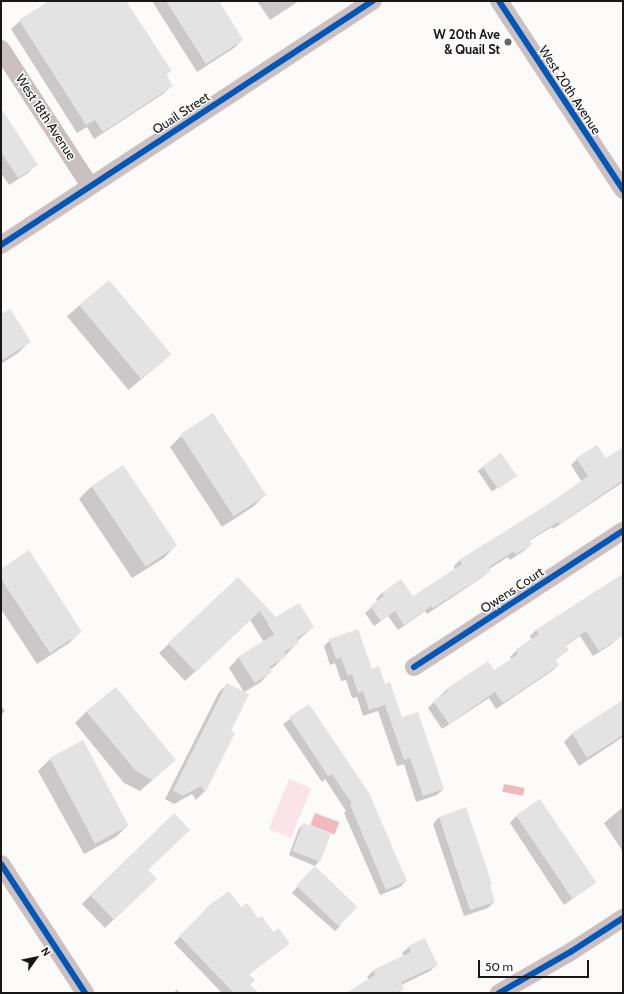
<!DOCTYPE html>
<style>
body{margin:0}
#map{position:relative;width:624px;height:994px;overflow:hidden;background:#fdfafa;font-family:Cabin,sans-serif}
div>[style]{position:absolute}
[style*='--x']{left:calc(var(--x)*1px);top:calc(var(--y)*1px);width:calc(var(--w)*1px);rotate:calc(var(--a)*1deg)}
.green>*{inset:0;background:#f9e5e7;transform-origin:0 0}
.water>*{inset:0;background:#f0b8bf;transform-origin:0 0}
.shadow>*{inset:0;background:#0003;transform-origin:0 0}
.building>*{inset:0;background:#e4e3e3;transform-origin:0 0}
.minor>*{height:18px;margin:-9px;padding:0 9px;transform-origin:9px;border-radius:9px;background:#cbbfc0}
.cycleway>*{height:6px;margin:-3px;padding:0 3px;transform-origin:3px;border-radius:3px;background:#0057b8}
.dots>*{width:11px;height:11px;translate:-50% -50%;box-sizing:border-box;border:2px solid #fff;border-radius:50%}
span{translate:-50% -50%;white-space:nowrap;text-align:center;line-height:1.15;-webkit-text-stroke:3px #fff;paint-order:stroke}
.poi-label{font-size:13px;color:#181717;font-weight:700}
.right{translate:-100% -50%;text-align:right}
.street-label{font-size:13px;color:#181717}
.frame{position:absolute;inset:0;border:2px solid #181717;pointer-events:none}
.north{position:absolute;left:16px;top:938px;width:40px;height:40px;-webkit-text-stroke:3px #fff;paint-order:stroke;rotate:57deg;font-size:11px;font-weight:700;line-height:16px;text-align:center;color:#181717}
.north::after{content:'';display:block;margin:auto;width:14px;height:18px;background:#181717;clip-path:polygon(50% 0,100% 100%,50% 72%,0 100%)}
.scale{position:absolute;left:478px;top:960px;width:111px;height:18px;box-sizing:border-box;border:2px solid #181717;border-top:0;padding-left:5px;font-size:12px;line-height:14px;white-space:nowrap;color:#181717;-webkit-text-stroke:3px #fff;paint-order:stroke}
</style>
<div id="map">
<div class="green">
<i style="left:289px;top:779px;width:24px;height:54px;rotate:22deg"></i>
</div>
<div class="water">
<i style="left:504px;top:784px;width:21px;height:8px;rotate:11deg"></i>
<i style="left:315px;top:813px;width:26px;height:13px;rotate:21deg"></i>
</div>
<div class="shadow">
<i style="clip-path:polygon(50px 1px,125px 1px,170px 70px,165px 76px,172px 86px,163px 94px,94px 139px,87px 127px,77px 133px,11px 29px,20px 21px)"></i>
<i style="clip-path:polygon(152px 1px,217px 1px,242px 40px,234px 48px,197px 72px)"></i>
<i style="clip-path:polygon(257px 1px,299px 1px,270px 20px)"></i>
<i style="clip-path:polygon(1px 110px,36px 165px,28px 173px,9px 185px,1px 173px)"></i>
<i style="left:109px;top:281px;width:96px;height:55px;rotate:50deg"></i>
<i style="clip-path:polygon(1px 316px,30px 341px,18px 353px,1px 364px)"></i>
<i style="clip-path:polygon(181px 436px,265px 495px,254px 506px,222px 527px,170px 447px)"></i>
<i style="clip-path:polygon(623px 448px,623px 482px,553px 529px,552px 527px,529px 541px,531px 544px,525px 550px,510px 560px,508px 557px,489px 569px,490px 570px,484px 576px,427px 614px,425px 611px,398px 630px,388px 616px,374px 626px,365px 613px,378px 602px,376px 599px,382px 593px,401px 581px,413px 598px,455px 570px,454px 566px,459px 561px,547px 506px,582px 482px,571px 465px,577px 459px,606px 459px)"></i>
<i style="left:501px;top:455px;width:25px;height:28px;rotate:56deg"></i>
<i style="clip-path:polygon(123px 466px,175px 546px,164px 558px,132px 578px,79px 499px,91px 487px)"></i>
<i style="clip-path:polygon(1px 570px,81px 631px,69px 643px,37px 664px,1px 609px)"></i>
<i style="clip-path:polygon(623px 574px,623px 623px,618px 638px,612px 644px,593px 656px,580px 636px,565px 646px,568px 650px,555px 660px,558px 665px,552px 671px,496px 709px,489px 698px,442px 729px,428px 708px,447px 689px,494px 672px,512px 660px,510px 657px,516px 651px,532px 640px,530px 636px,536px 630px)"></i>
<i style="clip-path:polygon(evenodd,238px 578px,276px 619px,313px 627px,297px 641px,298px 642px,275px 666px,269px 670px,270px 672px,261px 682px,244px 692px,229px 668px,238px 658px,264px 642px,250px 620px,185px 681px,159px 653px,238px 578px,268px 624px,270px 624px,278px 637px,277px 638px,268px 624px)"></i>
<i style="clip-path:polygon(330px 640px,371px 670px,385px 685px,402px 719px,443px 789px,437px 795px,416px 802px,404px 764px,397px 766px,378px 711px,363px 716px,357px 697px,352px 698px,346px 680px,341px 681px,335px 663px,330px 665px,324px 646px)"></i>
<i style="clip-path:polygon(228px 684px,229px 731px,234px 734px,204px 792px,196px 800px,192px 794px,174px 804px,165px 799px,219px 692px)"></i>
<i style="clip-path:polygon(623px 702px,623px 737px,579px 766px,564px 742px,572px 734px)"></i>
<i style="clip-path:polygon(1px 705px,5px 711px,1px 715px)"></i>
<i style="clip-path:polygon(309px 705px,406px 881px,400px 887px,380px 895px,344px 813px,346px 811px,325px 779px,322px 782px,283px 724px)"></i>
<i style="clip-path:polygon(87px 711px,175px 760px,140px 791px,124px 783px,75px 723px)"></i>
<i style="clip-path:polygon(83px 742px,128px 825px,116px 837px,84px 854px,38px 771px,50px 759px)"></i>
<i style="clip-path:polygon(623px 807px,623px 852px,604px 823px)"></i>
<i style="clip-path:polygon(516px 816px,594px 883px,564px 905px,510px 823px)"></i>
<i style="clip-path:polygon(439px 817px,489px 886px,494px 902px,488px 908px,464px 916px,433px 824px)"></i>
<i style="clip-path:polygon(304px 824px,319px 861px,315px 866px,289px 855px,299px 828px)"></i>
<i style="clip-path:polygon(147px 870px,155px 879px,105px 928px,82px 904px,91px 895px)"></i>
<i style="clip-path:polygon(309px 874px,341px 925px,335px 931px,292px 893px)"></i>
<i style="clip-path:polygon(208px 907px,241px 908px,289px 944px,248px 975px,252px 993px,222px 993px,174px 943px)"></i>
<i style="clip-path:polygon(409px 947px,437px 965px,430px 971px,401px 985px,403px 989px,398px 993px,348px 993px,369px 980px,367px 977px,373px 971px,404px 957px,402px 953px)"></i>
<i style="clip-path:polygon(177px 990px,180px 993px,173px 993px)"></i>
</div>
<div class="building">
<i style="clip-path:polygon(49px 1px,126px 1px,172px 71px,166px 74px,173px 86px,103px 132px,95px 120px,86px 125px,19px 20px)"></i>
<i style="clip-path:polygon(166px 1px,219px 1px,243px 40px,206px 64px)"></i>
<i style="clip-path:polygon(1px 108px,38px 165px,18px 178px,1px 152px)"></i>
<i style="left:109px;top:280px;width:97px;height:39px;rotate:50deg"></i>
<i style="clip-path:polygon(10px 309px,31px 342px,1px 361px,1px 314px)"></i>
<i style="left:213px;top:413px;width:98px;height:39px;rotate:57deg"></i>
<i style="clip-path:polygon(597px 445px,606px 458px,623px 447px,623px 480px,560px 524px,558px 522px,529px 540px,532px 545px,516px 554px,514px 551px,489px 567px,491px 571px,433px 608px,431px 606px,404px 625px,395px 611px,381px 621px,370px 606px,384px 596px,382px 593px,401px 579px,413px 596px,462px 564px,459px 560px,547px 505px,588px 476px,576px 458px)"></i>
<i style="left:501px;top:453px;width:28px;height:23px;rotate:55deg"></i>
<i style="left:123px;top:465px;width:97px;height:38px;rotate:56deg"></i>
<i style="clip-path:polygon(29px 550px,82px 632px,50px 653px,1px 579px,1px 569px)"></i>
<i style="clip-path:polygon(623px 574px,623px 636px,599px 651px,586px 631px,565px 645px,569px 650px,555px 659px,559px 665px,503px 703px,495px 692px,449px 724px,433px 701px,448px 691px,446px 689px,488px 661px,494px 670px,518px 654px,515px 650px,539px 634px,536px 630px)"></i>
<i style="clip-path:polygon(238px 577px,276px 617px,299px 603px,314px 627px,297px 638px,299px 643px,284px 652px,287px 656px,269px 667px,272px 672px,255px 683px,238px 657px,275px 634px,260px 611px,196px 672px,168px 643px)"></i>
<i style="clip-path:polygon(358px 629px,372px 669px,379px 666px,385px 684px,390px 682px,402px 717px,418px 712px,444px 789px,423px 796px,410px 758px,404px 760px,385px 705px,369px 710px,363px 691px,358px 693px,352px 674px,348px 676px,341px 658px,336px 659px,329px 639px)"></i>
<i style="clip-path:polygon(227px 683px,249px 694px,231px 731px,235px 733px,205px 793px,201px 786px,183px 796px,173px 790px)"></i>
<i style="clip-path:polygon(116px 687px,176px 760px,152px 780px,136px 771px,86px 711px)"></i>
<i style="clip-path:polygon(623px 700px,623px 735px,587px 758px,572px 733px)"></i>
<i style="clip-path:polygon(309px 704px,369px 793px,407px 881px,386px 890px,350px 805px,352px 804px,332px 774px,328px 776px,289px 717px)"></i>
<i style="left:83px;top:740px;width:97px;height:38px;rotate:62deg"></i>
<i style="left:540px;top:799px;width:101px;height:29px;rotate:56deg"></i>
<i style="clip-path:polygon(466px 807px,492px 884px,490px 885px,495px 902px,470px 910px,439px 817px)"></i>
<i style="clip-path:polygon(174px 813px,190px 830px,148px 870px,157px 879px,114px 920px,90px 895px)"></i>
<i style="left:303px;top:823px;width:30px;height:30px;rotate:21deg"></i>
<i style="left:315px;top:866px;width:59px;height:27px;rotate:44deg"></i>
<i style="clip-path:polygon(229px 891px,241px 907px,247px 903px,258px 918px,262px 916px,273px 932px,279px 928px,290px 944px,249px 974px,255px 980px,250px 985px,259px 993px,234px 993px,179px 936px,208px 908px,208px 906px)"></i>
<i style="clip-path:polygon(425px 938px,438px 965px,401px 982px,404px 989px,395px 993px,346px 993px,375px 975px,373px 970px,411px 952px,408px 946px)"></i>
</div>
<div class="minor">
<i style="--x:499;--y:1;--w:226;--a:56.7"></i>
<i style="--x:1;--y:49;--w:163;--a:57"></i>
<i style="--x:1;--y:245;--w:445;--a:-33.3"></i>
<i style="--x:414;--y:667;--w:249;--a:-33.1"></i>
<i style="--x:1;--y:864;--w:154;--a:56.9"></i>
<i style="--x:499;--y:993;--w:84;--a:-29.9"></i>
<i style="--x:572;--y:951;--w:61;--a:-32.9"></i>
</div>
<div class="cycleway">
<i style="--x:499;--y:1;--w:226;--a:56.7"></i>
<i style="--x:1;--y:245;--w:445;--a:-33.3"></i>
<i style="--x:414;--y:667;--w:249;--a:-33.1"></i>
<i style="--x:1;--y:864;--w:154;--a:56.9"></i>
<i style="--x:499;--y:993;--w:84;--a:-29.9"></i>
<i style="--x:572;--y:951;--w:61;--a:-32.9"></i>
</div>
<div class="dots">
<i style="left:508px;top:42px;background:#686666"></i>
</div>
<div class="poi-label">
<span class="right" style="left:500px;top:42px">W 20th Ave<br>&amp; Quail St</span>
</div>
<div class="street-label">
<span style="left:570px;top:90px;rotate:57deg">West 20th Avenue</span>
<span style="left:181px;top:113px;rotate:-33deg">Quail Street</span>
<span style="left:46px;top:117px;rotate:57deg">West 18th Avenue</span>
<span style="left:512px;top:590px;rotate:-33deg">Owens Court</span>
</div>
<div class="frame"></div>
<div class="north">N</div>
<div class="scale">50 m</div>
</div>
